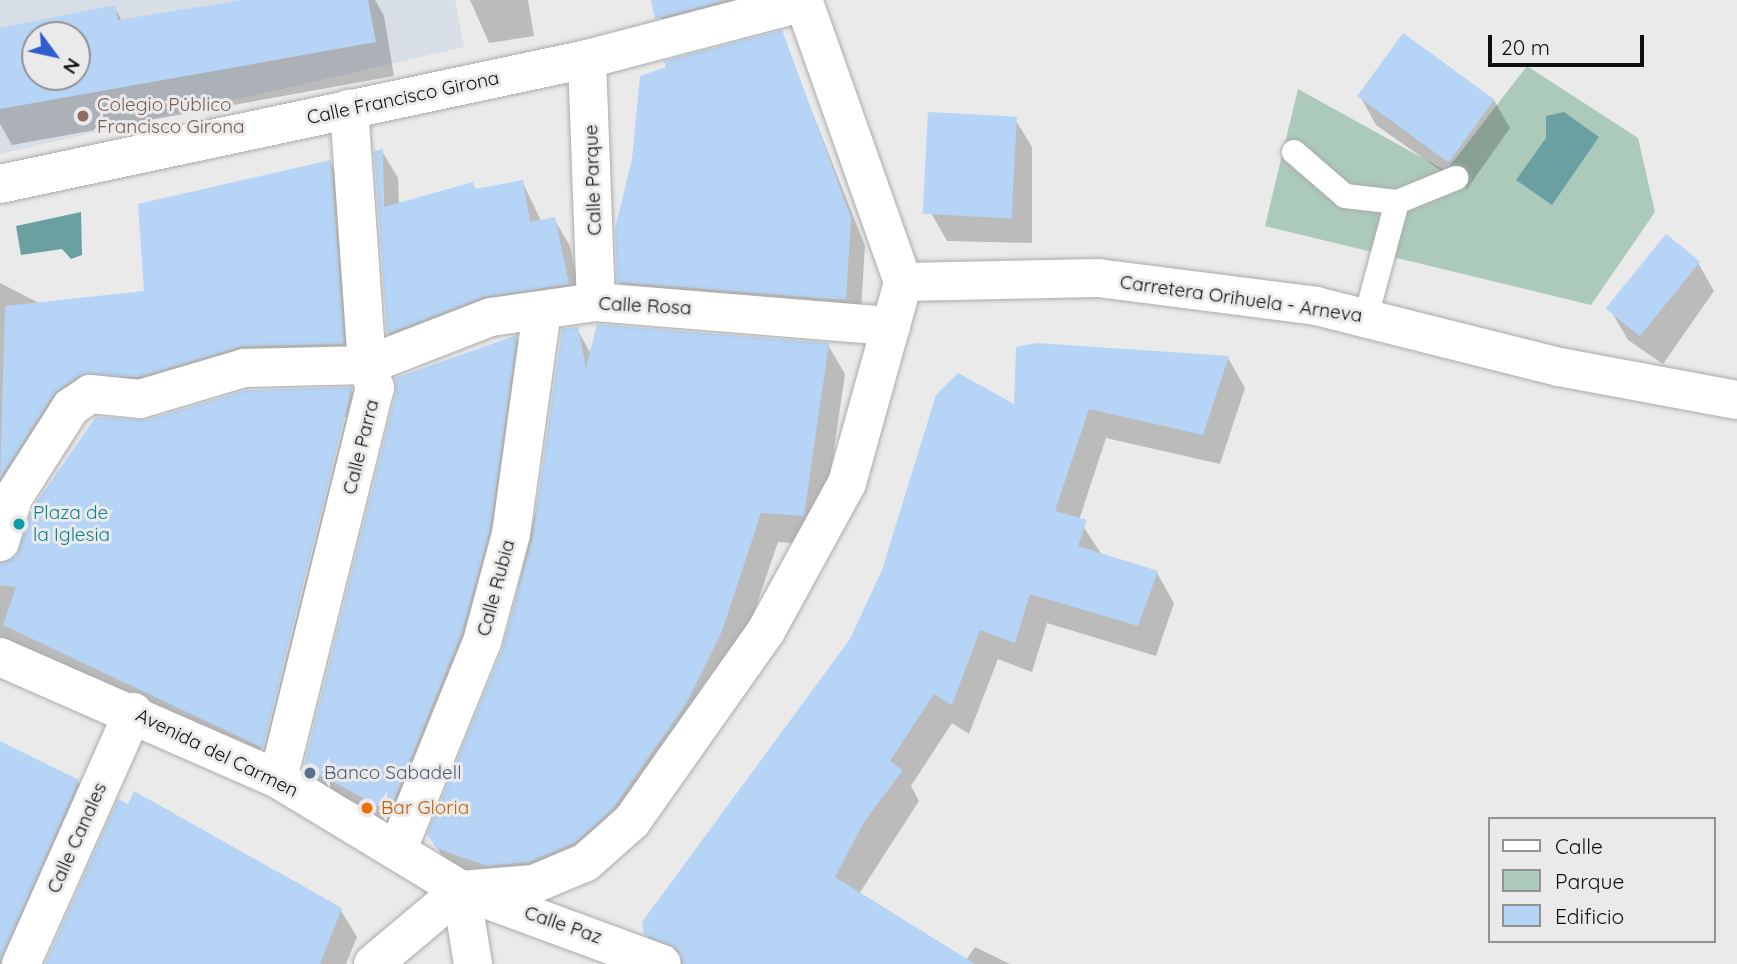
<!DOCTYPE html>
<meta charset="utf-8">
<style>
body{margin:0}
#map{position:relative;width:1737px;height:964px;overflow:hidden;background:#eaeaeb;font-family:Quicksand,sans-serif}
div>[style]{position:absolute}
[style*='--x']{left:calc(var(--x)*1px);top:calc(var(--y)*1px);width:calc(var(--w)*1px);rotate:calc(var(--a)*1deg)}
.built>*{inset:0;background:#d8dee5}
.green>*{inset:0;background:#accaba}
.water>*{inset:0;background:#6ba0a2}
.shadow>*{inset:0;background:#0003}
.building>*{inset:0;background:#b6d4f5;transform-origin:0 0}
.roads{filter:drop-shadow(0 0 2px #aaabac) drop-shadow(0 0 2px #aaabac)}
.lane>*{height:24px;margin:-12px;padding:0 12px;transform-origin:12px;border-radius:12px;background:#fff}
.street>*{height:38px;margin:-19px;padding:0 19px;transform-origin:19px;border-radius:19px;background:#fff}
.secondary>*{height:38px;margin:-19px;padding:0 19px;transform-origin:19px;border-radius:19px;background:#fff}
.dots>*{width:19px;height:19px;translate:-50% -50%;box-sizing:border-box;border:4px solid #eaeaeb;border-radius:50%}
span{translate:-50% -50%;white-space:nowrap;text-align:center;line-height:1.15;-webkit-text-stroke:6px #eaeaeb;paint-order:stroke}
.street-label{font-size:19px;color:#0e0e0e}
.education-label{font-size:19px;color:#785e54}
.left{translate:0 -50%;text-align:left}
.culture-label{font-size:19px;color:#0d838f}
.service-label{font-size:19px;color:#4e5e75}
.food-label{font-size:19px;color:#c56008}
.legend{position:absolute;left:1488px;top:817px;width:228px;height:126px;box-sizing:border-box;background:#eaeaeb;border:2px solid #929293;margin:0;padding:9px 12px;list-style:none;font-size:21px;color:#0e0e0e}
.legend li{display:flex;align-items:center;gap:14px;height:35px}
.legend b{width:35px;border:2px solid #929293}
.north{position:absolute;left:21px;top:21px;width:70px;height:70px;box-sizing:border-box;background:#eaeaeb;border:2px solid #929293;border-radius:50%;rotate:123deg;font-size:19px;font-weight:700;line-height:28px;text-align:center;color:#0e0e0e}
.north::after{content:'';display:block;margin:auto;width:24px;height:32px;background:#2f5dcd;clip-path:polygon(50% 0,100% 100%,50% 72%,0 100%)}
.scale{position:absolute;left:1488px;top:35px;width:156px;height:32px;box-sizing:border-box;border:4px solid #0e0e0e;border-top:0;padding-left:9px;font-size:21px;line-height:24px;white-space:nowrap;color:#0e0e0e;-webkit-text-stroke:5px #eaeaeb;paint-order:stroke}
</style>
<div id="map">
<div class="built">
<i style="clip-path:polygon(evenodd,0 0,455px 0,464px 47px,0 154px,0 0,35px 35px,77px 35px,77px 77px,35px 77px,35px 35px)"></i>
</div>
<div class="green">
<i style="clip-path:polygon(1527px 66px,1638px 138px,1655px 212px,1591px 305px,1265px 226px,1298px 89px,1446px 171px)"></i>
</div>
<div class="water">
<i style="clip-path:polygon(1564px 112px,1599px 137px,1552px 205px,1516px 180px,1546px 138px,1546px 116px)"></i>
<i style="clip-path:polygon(81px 212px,82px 255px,71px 259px,62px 249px,21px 255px,16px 226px)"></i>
</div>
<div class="shadow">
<i style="clip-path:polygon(evenodd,253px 0,375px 0,384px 16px,394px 76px,12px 145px,0 124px,0 30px,114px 7px,122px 21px,253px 0,35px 35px,77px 35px,77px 77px,35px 77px,35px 35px)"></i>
<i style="clip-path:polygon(470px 0,528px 0,534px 36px,489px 43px)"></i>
<i style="clip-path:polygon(653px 0,747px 0,673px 46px)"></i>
<i style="clip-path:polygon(1403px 35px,1494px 100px,1510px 128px,1467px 189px,1376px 125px,1360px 96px)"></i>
<i style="clip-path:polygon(787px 48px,865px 246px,860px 326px,634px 307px,619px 281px)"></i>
<i style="clip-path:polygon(1015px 119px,1032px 147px,1032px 243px,947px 241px,931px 213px)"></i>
<i style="clip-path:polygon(382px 151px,398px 178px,399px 205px,472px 184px,476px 190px,522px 181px,541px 221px,554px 219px,570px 246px,584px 312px,404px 361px,388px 333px)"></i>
<i style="clip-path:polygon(330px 162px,347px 191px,360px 373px,95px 405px,0 551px,0 283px,41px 304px,146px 293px)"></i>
<i style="clip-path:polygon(1698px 263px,1714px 291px,1663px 364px,1628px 340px,1611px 311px)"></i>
<i style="clip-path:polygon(577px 329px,591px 354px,828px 345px,845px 374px,820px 545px,778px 542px,738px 660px,591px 872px,455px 877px,429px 834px,504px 651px)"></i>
<i style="clip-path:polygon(516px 338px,531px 364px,504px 557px,405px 837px,321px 793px,306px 766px)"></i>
<i style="clip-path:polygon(1228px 358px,1245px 388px,1220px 464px,1106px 438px,1079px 520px,1102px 555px,1157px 573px,1174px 603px,1156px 656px,1047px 623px,1032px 672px,998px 659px,969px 734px,952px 723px,911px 786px,919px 801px,859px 894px,966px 960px,975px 947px,1010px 964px,663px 964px,646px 933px,1016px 407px)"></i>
<i style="clip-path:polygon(evenodd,351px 389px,368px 418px,279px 777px,0 644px,0 563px,17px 559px,146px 422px,351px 389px,342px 417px,346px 417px,262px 757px,259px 756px,342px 417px)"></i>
<i style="clip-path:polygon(0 743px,78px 781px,94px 809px,25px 964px,0 964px)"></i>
<i style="clip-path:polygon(340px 909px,357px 937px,346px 964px,47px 964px)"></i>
</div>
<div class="building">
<i style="clip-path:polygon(evenodd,242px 0,368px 0,376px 42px,0 109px,0 28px,115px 5px,118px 20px,242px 0,35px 35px,77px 35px,77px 77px,35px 77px,35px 35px)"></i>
<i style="clip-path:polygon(651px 0,726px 0,655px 19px)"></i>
<i style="clip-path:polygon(782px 30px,851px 218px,846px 300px,617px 282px,615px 229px,632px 159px,640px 76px,666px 67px,664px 61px)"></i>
<i style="left:1403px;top:33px;width:113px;height:78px;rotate:36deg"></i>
<i style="left:928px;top:112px;width:89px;height:102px;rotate:3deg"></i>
<i style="clip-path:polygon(383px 149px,384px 207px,473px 182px,475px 189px,523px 180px,530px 222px,555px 217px,569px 284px,483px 297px,387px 334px,374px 151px)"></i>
<i style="clip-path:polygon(331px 160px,344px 344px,243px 346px,138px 377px,78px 376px,53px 395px,0 478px,5px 306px,144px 291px,138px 204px)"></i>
<i style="left:1666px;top:234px;width:44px;height:96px;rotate:39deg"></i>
<i style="clip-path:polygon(597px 324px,829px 343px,804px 516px,761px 513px,722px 631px,686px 704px,611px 811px,574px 843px,529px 862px,487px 866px,436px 848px,427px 834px,502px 650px,532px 540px,562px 329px,578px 327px,586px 368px)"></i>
<i style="clip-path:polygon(517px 335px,490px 530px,461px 635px,389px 812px,304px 766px,396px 393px,395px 378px)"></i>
<i style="clip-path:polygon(1037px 343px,1229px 356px,1203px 435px,1089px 409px,1055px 511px,1087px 520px,1078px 546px,1158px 571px,1138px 626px,1030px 594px,1015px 643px,980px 630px,952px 705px,934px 694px,890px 761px,903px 770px,864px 822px,835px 877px,975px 964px,683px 964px,678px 950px,644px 934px,642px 922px,850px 639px,882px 570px,936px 395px,958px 373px,1014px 404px,1016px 347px)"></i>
<i style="clip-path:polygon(352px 387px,263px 748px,3px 625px,16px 587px,0 585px,0 563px,16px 557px,33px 507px,96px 417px,146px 420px,247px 390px)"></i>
<i style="clip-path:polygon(0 741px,79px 780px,0 961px)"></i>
<i style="clip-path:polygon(134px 791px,342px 908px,320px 964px,45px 964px,118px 799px,128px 804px)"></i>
</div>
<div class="roads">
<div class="lane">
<i style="--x:1294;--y:152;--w:67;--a:40.8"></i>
<i style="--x:1345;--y:196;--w:52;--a:6.6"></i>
<i style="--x:1397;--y:202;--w:119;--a:105.1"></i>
<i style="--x:1397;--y:202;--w:64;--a:-22.1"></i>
</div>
<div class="street">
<i style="--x:587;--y:59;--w:243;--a:87.9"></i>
<i style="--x:0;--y:184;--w:600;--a:-12.02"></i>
<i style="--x:587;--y:59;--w:224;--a:-14.7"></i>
<i style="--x:0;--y:542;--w:46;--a:-73.5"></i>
<i style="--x:13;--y:498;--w:108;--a:-57.5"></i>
<i style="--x:71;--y:407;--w:23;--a:-34"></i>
<i style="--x:90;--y:394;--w:50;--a:5.7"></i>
<i style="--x:140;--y:399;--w:109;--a:-16.6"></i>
<i style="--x:244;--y:368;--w:123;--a:-1.4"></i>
<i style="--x:367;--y:365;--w:133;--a:-21.2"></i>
<i style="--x:491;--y:317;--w:106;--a:-8.1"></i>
<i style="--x:596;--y:302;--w:296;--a:4.7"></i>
<i style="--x:0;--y:657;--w:304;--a:23.7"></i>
<i style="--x:278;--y:779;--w:214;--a:31.2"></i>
<i style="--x:461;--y:890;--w:214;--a:20.2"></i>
<i style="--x:278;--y:779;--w:403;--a:-76.1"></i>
<i style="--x:375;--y:388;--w:24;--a:-109"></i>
<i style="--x:367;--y:365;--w:257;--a:-94"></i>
<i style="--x:397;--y:851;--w:226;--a:-67.9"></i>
<i style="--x:482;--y:642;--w:112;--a:-75"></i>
<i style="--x:511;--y:534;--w:225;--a:-82.1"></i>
<i style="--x:461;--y:890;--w:75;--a:80.8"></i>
<i style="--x:21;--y:964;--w:276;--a:-66"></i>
</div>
<div class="secondary">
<i style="--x:903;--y:282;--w:195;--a:-1.2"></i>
<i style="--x:1098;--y:278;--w:220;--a:7.3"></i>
<i style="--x:1316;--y:306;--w:251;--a:14.1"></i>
<i style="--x:1559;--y:367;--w:181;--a:10.5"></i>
<i style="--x:373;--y:964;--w:115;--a:-40.1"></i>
<i style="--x:461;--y:890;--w:73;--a:-4.7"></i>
<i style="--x:534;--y:884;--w:56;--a:-22.9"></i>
<i style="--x:586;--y:862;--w:62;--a:-41.7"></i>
<i style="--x:632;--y:821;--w:232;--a:-54.8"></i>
<i style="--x:766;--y:631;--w:169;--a:-61.3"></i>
<i style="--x:847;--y:483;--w:209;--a:-74.4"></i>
<i style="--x:903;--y:282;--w:299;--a:-109.5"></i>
</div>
</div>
<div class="dots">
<i style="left:83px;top:116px;background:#8d6e63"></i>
<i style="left:19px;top:524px;background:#0f9aa8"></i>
<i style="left:310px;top:773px;background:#5c6f8a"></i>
<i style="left:367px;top:808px;background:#e8710a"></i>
</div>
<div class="street-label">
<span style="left:403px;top:98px;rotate:-12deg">Calle Francisco Girona</span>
<span style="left:593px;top:180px;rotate:-92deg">Calle Parque</span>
<span style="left:1241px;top:299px;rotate:8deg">Carretera Orihuela - Arneva</span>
<span style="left:645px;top:306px;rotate:3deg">Calle Rosa</span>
<span style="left:361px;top:447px;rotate:-76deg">Calle Parra</span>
<span style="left:496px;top:588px;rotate:-75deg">Calle Rubia</span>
<span style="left:217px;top:753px;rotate:26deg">Avenida del Carmen</span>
<span style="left:77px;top:838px;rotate:-66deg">Calle Canales</span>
<span style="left:563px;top:925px;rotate:19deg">Calle Paz</span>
</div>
<div class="education-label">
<span class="left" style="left:97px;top:116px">Colegio Público<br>Francisco Girona</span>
</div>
<div class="culture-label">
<span class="left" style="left:33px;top:524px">Plaza de<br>la Iglesia</span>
</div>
<div class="service-label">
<span class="left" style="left:324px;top:773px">Banco Sabadell</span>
</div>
<div class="food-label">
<span class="left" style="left:381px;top:808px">Bar Gloria</span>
</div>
<ul class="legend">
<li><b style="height:9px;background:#fff"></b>Calle</li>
<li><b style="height:19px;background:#accaba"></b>Parque</li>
<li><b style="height:19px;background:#b6d4f5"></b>Edificio</li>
</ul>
<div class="north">N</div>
<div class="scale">20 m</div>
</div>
